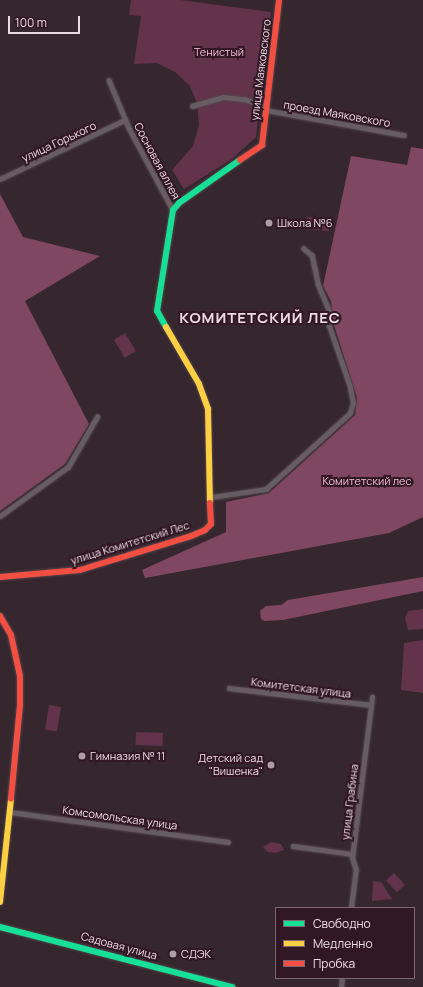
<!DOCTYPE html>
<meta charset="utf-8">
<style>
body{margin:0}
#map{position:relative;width:423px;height:987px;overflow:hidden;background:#36272e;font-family:Manrope,sans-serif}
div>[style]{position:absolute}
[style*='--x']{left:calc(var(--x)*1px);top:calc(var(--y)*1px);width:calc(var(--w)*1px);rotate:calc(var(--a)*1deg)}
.green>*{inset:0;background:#62334b;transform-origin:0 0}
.forest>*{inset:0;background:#7f4762}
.roads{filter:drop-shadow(0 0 1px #53454c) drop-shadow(0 0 1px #53454c)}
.street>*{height:4.5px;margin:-2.25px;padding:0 2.25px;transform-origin:2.25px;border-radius:2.25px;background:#675c61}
.fast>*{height:6px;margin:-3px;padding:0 3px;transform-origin:3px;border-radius:3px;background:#16e098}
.slow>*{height:6px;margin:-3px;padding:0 3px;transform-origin:3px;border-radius:3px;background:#ffcf43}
.jam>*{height:6px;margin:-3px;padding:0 3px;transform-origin:3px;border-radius:3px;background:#f24e42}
.dots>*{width:11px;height:11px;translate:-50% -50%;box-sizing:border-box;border:2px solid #321825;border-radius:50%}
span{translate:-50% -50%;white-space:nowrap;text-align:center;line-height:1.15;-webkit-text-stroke:4px #321825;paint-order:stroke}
.park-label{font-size:11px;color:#f7bed8}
.street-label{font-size:11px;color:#eddbe3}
.poi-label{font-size:11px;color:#eddbe3}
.left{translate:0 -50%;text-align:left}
.right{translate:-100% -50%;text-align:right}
.district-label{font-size:15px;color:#eddbe3;font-weight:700;letter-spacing:1px}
.legend{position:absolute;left:275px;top:907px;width:140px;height:72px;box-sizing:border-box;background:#321825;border:1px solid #7d6671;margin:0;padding:5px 7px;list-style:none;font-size:12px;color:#eddbe3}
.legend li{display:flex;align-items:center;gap:8px;height:20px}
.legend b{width:20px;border:1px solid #7d6671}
.scale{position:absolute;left:8px;top:16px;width:72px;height:18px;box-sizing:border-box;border:2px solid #eddbe3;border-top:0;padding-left:5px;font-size:12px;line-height:14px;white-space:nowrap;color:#eddbe3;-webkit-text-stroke:3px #321825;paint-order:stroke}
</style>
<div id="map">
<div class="green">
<i style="clip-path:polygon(131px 0,180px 0,271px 12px,256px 137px,232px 159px,184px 189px,172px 170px,193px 146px,199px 125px,197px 103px,190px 86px,175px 72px,157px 63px,134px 64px,141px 16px,129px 15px)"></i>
<i style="left:307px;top:217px;width:23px;height:12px;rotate:5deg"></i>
<i style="left:125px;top:333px;width:21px;height:13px;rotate:59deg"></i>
<i style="clip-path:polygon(423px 609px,423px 629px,408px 630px,405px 618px,408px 611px)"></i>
<i style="clip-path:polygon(423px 640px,423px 693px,401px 690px,404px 643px)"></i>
<i style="left:49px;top:705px;width:12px;height:25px;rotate:9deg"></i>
<i style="left:136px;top:732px;width:27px;height:13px;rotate:2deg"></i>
<i style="clip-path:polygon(271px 842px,281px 844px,284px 850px,275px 853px,268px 852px,263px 847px)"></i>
<i style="left:394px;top:873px;width:16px;height:11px;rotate:47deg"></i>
<i style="clip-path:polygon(373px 881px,381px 882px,392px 899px,372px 901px)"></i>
</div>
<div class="forest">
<i style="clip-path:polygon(411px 147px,423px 149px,423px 517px,389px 533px,145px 578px,142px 570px,226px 532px,226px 502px,269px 493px,355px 415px,357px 398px,334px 325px,331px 301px,323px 286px,351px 156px,407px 165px)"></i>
<i style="clip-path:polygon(0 194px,23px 237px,100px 256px,25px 301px,89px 424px,65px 464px,0 511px)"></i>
<i style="clip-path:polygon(423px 577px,423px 591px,283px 620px,264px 621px,261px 619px,260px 611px,266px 606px,281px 605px,288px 600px)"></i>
</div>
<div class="roads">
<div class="street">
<i style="--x:109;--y:80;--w:52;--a:67.4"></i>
<i style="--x:129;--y:128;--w:93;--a:61.8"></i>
<i style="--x:192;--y:106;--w:33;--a:-16"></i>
<i style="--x:224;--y:97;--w:20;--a:6"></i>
<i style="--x:244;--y:99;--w:24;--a:19"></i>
<i style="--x:266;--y:110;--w:140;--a:10.3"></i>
<i style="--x:0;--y:179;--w:138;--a:-25.3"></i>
<i style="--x:212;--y:497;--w:55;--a:-8.4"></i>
<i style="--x:266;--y:489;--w:113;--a:-42.1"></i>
<i style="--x:350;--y:413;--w:10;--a:-73"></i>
<i style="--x:353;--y:403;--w:16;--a:-101"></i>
<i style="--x:350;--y:387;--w:65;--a:-109"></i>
<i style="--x:329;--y:326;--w:15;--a:-90"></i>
<i style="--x:329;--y:311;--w:28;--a:-113"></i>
<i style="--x:318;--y:285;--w:30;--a:-102"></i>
<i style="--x:312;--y:256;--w:11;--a:-139"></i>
<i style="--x:0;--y:516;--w:84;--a:-35.8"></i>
<i style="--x:68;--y:467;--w:58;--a:-59.9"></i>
<i style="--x:229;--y:688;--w:143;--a:6.8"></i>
<i style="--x:10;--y:812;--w:220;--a:7.8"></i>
<i style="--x:293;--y:846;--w:60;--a:7.7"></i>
<i style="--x:351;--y:908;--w:38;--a:-83"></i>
<i style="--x:356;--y:870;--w:13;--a:-108"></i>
<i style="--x:352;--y:858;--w:162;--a:-82.9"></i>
<i style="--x:341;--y:987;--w:9;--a:-84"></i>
</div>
<div class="fast">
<i style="--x:166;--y:327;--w:18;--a:-119"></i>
<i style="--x:157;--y:311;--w:102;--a:-81"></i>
<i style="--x:173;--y:210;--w:9;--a:-49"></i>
<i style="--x:179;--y:203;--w:75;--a:-35.2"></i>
<i style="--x:0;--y:927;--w:240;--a:14.5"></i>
</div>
<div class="slow">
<i style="--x:166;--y:327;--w:66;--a:59.9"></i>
<i style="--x:199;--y:384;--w:27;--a:70"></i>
<i style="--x:208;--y:409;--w:94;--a:88.8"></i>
<i style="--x:0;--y:902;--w:104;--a:-83.9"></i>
</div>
<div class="jam">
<i style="--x:240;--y:160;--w:27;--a:-34"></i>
<i style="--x:262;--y:145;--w:146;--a:-83.3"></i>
<i style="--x:0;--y:577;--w:80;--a:-5"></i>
<i style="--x:80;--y:570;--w:116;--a:-17"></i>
<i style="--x:191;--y:536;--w:15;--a:-23"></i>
<i style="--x:205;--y:530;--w:8;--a:-45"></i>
<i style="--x:211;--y:524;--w:21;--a:-93"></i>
<i style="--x:0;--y:616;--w:22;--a:60"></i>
<i style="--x:11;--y:635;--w:42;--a:77.6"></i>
<i style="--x:20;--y:676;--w:29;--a:90"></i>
<i style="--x:20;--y:705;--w:94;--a:95.5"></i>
</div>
</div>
<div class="dots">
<i style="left:269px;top:223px;background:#ad9ca4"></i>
<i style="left:82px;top:756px;background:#ad9ca4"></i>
<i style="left:271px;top:765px;background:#ad9ca4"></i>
<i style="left:173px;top:954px;background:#ad9ca4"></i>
</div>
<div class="park-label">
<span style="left:219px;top:52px">Тенистый</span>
<span style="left:367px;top:481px">Комитетский лес</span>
</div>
<div class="street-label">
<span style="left:261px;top:70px;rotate:-83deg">улица Маяковского</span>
<span style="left:337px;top:114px;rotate:10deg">проезд Маяковского</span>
<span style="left:59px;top:142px;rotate:-25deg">улица Горького</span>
<span style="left:157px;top:161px;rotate:62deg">Сосновая аллея</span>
<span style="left:130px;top:543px;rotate:-17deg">улица Комитетский Лес</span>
<span style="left:301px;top:688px;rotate:7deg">Комитетская улица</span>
<span style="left:350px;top:802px;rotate:-83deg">улица Грабина</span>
<span style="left:120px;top:818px;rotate:8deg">Комсомольская улица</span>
<span style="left:119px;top:946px;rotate:15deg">Садовая улица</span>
</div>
<div class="poi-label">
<span class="left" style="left:277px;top:223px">Школа №6</span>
<span class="left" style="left:90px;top:756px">Гимназия № 11</span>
<span class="right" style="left:263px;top:765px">Детский сад<br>"Вишенка"</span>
<span class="left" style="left:181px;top:954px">СДЭК</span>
</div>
<div class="district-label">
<span style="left:260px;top:318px">КОМИТЕТСКИЙ ЛЕС</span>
</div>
<ul class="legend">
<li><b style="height:5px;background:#16e098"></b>Свободно</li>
<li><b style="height:5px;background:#ffcf43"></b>Медленно</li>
<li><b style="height:5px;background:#f24e42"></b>Пробка</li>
</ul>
<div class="scale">100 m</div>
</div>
